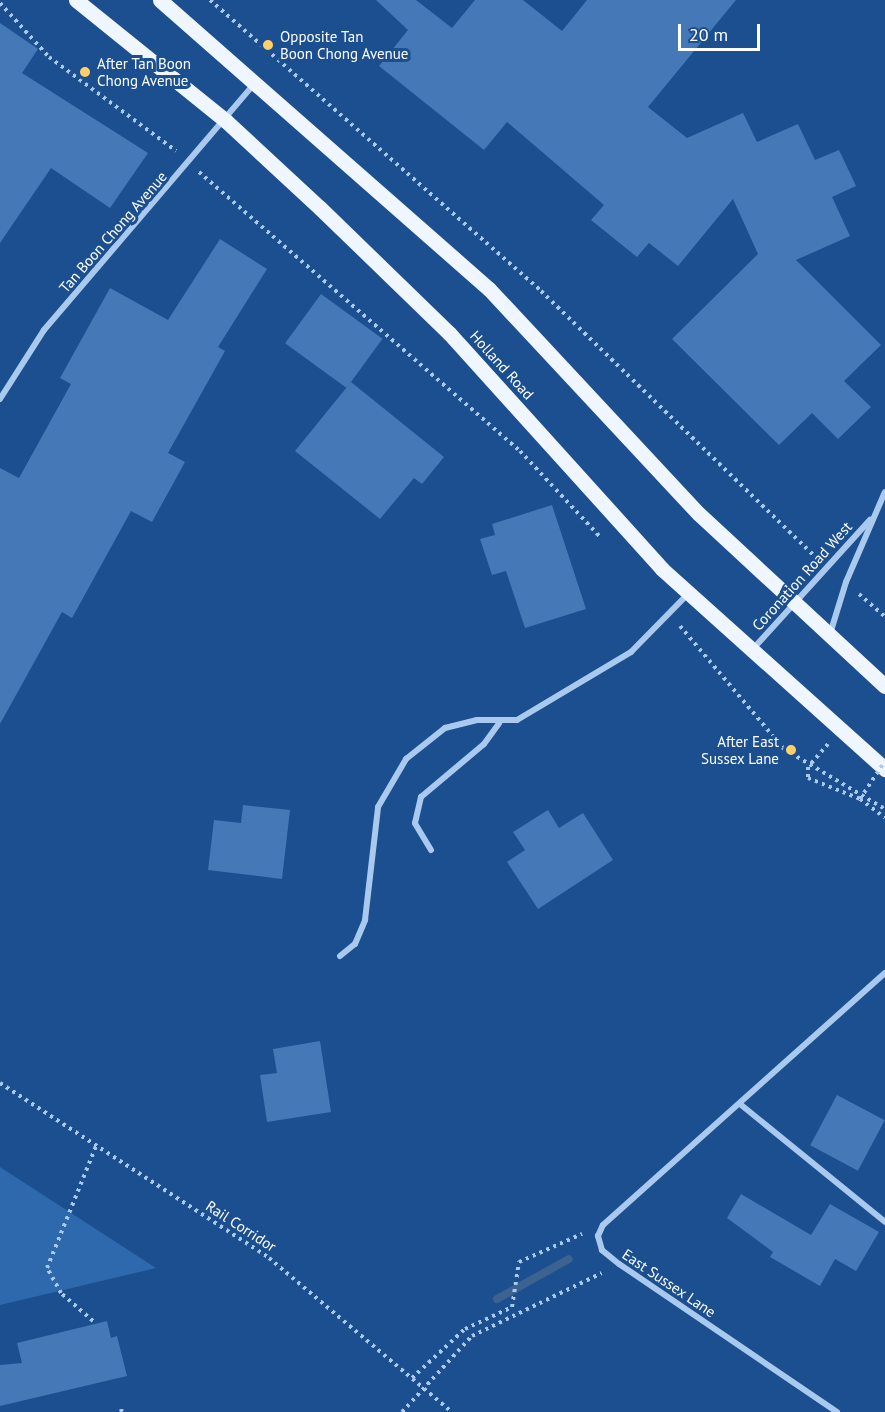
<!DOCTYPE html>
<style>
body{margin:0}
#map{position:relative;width:885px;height:1412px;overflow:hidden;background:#1b4f8f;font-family:"PT Sans",sans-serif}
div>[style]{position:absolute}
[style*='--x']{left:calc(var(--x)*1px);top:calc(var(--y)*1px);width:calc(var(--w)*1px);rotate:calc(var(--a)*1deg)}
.green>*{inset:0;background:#2e69ad}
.stream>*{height:8px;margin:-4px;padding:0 4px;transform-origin:4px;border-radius:4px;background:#3c6290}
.building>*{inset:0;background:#4478b7;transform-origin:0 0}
.path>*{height:4px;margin-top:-2px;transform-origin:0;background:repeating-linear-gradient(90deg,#a9c9ee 0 3px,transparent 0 7.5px)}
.minor>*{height:6px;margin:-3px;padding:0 3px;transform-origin:3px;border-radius:3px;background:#a9c9ee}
.primary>*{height:15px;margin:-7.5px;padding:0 7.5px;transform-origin:7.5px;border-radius:7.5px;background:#f0f6ff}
.path-bridge>*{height:4px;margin-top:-2px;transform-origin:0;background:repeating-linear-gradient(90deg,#a9c9ee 0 3px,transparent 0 7.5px)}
.dots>*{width:16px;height:16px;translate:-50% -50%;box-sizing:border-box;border:3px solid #1b4f8f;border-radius:50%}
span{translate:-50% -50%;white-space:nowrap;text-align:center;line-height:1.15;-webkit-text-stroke:6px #1b4f8f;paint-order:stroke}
.poi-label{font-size:15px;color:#fff}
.left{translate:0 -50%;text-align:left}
.right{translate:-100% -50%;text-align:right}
.street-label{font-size:15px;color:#fff}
.scale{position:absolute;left:678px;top:24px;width:82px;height:27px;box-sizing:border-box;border:3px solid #fff;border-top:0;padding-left:8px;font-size:18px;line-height:21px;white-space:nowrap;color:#fff;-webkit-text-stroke:4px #1b4f8f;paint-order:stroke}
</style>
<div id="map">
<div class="green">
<i style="clip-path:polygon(0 1167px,156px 1268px,0 1305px)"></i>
</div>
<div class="stream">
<i style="--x:497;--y:1299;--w:82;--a:-29.1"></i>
</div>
<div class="building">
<i style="clip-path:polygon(376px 0,416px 0,452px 28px,475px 0,523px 0,562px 31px,587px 0,736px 0,648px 107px,687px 138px,743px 113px,757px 142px,798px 124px,815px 160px,839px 150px,856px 186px,832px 197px,850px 236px,796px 260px,881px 345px,844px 381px,871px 407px,838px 439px,812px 413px,779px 445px,672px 339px,758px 254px,733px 199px,678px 266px,649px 243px,637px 257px,591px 220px,604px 205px,507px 122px,484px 150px,379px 66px,408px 30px)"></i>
<i style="clip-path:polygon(0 23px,38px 49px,22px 73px,148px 153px,110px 208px,51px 168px,0 243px)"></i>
<i style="clip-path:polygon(220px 239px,267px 269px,218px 347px,225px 351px,168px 453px,185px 462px,152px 522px,131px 511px,72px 618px,62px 612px,0 724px,0 468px,19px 478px,71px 384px,60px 378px,110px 288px,168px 320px)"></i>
<i style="left:321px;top:294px;width:76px;height:61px;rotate:36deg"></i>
<i style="clip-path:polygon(351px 382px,444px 457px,422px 484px,414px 478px,380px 519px,295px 451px)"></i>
<i style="clip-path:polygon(552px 505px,586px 609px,525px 628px,506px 571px,492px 575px,480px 539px,495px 535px,492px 524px)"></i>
<i style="clip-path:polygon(243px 805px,290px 810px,282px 879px,208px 870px,214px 820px,241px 823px)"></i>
<i style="clip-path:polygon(548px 810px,559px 828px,583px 813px,613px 860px,538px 909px,507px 862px,525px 850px,513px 832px)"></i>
<i style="clip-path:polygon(320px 1041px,331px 1112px,267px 1122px,260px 1075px,277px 1073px,273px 1049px)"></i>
<i style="left:837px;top:1095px;width:54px;height:57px;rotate:28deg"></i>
<i style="clip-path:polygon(741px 1194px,811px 1235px,830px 1204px,879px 1232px,856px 1271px,835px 1259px,820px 1286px,770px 1257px,773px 1252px,727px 1218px)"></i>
<i style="clip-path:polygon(107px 1321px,111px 1338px,117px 1336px,127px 1376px,0 1406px,0 1365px,22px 1363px,17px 1343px)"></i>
</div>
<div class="path">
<i style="--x:210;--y:0;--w:441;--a:41.3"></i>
<i style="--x:541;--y:291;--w:380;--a:44.1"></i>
<i style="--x:0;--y:3;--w:73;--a:47.8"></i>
<i style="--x:49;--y:57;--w:158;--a:36.5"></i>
<i style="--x:199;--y:172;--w:425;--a:41"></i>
<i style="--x:520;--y:451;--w:119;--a:47"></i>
<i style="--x:859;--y:594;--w:35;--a:41"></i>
<i style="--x:680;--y:626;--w:161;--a:49.8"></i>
<i style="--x:784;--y:749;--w:117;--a:30.7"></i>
<i style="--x:828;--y:744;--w:30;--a:131"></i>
<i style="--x:808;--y:767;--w:11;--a:90"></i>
<i style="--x:808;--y:778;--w:56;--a:22"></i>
<i style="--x:860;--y:799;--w:31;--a:37"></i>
<i style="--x:0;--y:1083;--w:321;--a:33"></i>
<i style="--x:269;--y:1258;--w:239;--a:40.1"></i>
<i style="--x:93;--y:1321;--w:43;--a:-138.8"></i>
<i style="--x:61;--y:1293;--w:29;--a:-119"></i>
<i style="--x:47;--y:1268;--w:131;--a:-68.1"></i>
<i style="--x:472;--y:1336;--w:144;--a:-25.9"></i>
<i style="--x:412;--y:1378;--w:72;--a:-42.8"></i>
<i style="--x:465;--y:1329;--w:52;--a:-25.1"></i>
<i style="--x:512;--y:1307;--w:46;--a:-81.2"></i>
<i style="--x:519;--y:1262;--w:69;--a:-24"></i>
<i style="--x:121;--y:1409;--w:3;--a:72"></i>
</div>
<div class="minor">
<i style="--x:0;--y:399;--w:82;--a:-57.5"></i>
<i style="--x:44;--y:330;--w:322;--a:-49.5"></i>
<i style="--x:830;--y:634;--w:54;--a:-72.9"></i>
<i style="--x:846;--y:582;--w:98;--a:-66.6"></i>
<i style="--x:752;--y:650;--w:176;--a:-47.8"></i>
<i style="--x:431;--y:850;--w:31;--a:-121"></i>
<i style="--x:415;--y:823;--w:27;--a:-77"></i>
<i style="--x:421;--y:797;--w:82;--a:-40.1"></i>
<i style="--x:484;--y:744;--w:26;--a:-54"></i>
<i style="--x:340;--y:956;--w:19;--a:-39"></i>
<i style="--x:355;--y:944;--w:26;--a:-67"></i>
<i style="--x:365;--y:920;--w:114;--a:-83.4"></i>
<i style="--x:378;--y:807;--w:56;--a:-59.7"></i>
<i style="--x:406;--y:759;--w:50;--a:-38.5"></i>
<i style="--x:445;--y:728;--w:33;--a:-14"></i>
<i style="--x:477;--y:720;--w:40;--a:0"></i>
<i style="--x:517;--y:720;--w:133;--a:-30.8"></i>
<i style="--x:631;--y:652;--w:81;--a:-45.5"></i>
<i style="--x:740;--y:1104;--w:187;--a:39.1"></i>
<i style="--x:837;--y:1412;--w:263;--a:-145.8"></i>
<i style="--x:619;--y:1264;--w:22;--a:-141"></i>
<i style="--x:602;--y:1250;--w:15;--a:-106"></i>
<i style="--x:598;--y:1236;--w:12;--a:-66"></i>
<i style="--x:603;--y:1225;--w:378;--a:-41.8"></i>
</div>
<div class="primary">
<i style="--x:76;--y:0;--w:193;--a:38.9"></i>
<i style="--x:226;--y:121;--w:128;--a:42.8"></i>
<i style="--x:320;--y:208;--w:180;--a:44.1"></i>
<i style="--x:449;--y:333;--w:318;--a:47.9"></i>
<i style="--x:662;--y:569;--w:300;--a:41.9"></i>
<i style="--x:160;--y:0;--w:438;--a:41.3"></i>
<i style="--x:489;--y:289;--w:308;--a:47"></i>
<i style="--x:699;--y:514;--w:253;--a:42.8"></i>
</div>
<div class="path-bridge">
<i style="--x:860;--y:799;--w:45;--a:-56.7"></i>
<i style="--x:402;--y:1412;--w:103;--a:-47.4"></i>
</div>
<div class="dots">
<i style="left:268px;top:45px;background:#ffd166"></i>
<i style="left:85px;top:72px;background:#ffd166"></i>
<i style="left:791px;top:750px;background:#ffd166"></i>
</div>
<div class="poi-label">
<span class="left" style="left:280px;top:45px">Opposite Tan<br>Boon Chong Avenue</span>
<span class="left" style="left:97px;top:72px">After Tan Boon<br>Chong Avenue</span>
<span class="right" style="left:779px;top:750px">After East<br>Sussex Lane</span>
</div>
<div class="street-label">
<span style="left:113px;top:232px;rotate:-49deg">Tan Boon Chong Avenue</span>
<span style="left:502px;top:365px;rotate:48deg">Holland Road</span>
<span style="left:802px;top:576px;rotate:-48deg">Coronation Road West</span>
<span style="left:241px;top:1226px;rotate:33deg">Rail Corridor</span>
<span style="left:669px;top:1283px;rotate:34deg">East Sussex Lane</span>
</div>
<div class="scale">20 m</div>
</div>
